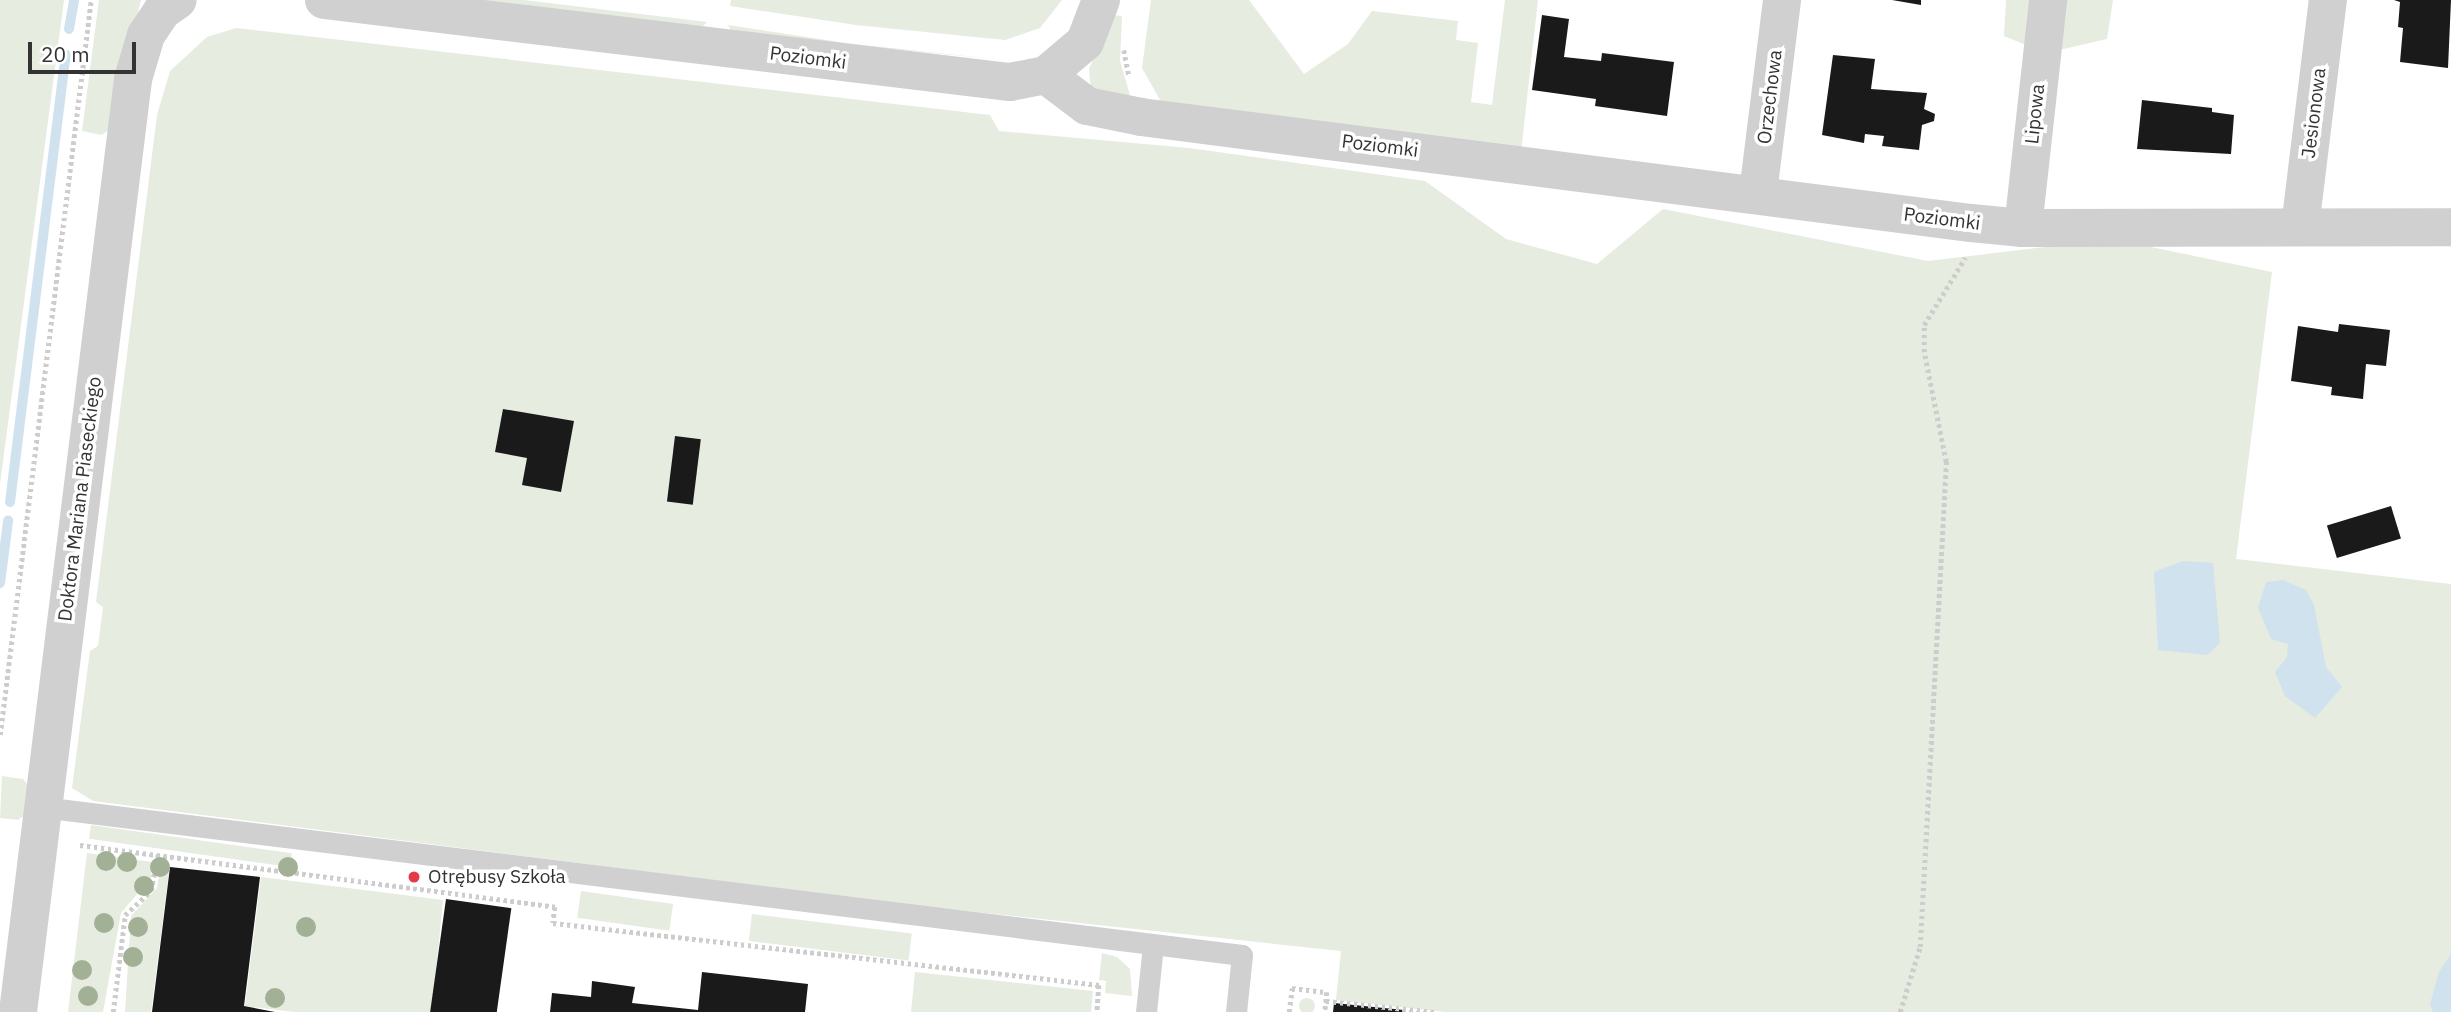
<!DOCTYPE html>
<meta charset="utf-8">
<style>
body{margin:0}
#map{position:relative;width:2451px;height:1012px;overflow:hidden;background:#fff;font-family:"IBM Plex Sans",sans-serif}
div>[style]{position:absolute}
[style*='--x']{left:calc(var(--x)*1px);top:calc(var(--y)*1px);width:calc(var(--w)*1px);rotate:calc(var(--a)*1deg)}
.green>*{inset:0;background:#e6ecdf;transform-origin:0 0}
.round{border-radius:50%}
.water>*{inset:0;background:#cfe2ee}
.stream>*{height:10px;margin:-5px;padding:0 5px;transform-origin:5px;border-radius:5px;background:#cfe2ee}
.building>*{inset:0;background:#1a1a1a;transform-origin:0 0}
.path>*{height:4.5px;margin-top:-2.25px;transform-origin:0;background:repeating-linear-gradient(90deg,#cdcdcd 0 3.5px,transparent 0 7px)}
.service>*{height:21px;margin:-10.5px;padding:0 10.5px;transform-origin:10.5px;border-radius:10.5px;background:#d0d0d0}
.minor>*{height:38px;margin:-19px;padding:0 19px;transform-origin:19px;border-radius:19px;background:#d0d0d0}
.trees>*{width:20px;height:20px;margin:-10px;border-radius:50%;background:#a2b095}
.dots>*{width:19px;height:19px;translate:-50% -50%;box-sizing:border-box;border:4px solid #fff;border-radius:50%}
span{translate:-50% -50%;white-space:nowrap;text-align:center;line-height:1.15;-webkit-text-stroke:7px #fff;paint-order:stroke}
.street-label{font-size:19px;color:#333}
.poi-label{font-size:19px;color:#333}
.left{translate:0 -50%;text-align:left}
.scale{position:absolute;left:28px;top:42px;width:108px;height:32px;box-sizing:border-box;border:4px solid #333;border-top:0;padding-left:9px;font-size:21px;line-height:24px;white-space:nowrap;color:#333;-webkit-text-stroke:5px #fff;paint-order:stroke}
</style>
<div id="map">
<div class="green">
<i style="clip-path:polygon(0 0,64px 0,0 484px)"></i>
<i style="clip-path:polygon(99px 0,141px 0,109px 130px,101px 135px,82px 131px)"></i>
<i style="clip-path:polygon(462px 0,524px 0,707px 22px,700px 29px)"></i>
<i style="clip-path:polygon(731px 0,1062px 0,1040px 28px,1005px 40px,856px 25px,730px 6px)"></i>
<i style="clip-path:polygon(1151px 0,1249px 0,1304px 74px,1348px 44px,1372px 11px,1458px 21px,1456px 40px,1478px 43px,1471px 102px,1492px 105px,1505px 0,1538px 0,1521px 152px,1164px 107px,1142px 68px)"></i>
<i style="clip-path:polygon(2006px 0,2113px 0,2107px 39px,2046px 53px,2004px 36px)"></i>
<i style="clip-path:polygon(1113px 15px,1122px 16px,1120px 61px,1132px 102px,1091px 88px,1090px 80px,1089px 69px)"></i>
<i style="clip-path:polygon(728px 25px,853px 44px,1022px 62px,732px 33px)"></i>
<i style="clip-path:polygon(236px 28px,990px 115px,999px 131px,1189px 148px,1425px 181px,1506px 239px,1597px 264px,1663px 209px,1928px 261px,2112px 239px,2272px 272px,2236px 559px,2451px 584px,2451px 1012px,1445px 1012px,1336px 1000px,1341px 951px,883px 902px,93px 801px,72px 788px,90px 651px,98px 646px,103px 607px,96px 602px,157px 115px,170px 71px,207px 37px)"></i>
<i style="clip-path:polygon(2px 776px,23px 779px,28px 785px,25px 815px,18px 820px,0 818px)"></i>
<i style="left:91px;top:825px;width:203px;height:14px;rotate:8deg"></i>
<i style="clip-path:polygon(87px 853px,152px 862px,151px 878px,121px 913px,103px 1012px,68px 1012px)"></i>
<i style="clip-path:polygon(161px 863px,170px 864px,151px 1012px,125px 1012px,131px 916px,157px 888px)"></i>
<i style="clip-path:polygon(261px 877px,443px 900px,432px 1012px,294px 1012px,245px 1006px)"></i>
<i style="left:581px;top:891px;width:93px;height:27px;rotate:8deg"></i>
<i style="left:752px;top:914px;width:161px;height:27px;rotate:7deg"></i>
<i style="clip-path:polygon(1102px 953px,1117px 957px,1130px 969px,1132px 996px,1105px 993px,1106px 981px,1099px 980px)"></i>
<i style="clip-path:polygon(915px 972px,1093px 991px,1091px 1012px,911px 1012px)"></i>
<i class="round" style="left:1299px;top:998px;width:16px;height:16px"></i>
</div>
<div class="water">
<i style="clip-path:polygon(2183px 561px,2213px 563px,2220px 643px,2207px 655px,2158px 650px,2154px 572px)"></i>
<i style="clip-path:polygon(2283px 580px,2306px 590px,2314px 605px,2326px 667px,2342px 687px,2315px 718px,2285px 696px,2275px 672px,2287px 657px,2288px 644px,2271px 639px,2258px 608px,2266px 582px)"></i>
<i style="clip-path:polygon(2451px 954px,2451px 1012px,2433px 1012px,2430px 1004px,2439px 972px)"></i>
</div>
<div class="stream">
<i style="--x:69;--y:29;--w:29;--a:-80"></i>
<i style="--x:10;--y:502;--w:451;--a:-82.9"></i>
<i style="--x:0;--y:583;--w:63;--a:-82.6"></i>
</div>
<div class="building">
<i style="clip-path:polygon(1892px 0,1921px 0,1921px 5px)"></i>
<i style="clip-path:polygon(2394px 0,2451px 0,2448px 68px,2400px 62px,2403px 28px,2398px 27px,2400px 2px)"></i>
<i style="clip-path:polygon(1542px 15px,1569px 19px,1564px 57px,1601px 61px,1602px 53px,1674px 62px,1667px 116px,1595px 106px,1596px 99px,1532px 90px)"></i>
<i style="clip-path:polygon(1833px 55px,1875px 59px,1871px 89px,1927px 93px,1924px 109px,1935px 114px,1934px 121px,1922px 125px,1919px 150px,1882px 146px,1884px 136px,1865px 134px,1864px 143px,1822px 135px)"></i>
<i style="clip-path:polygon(2142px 100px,2212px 108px,2212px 112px,2234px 115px,2231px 154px,2137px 149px)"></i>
<i style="clip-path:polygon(2339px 324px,2390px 330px,2386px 366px,2366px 364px,2363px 399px,2331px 395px,2332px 387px,2291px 381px,2298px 326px,2338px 332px)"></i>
<i style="clip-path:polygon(503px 409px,574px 421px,561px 492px,522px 485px,527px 458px,495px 452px)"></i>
<i style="left:675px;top:436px;width:26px;height:66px;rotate:7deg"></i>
<i style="left:2391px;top:506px;width:34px;height:67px;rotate:73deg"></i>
<i style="clip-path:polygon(170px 867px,260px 877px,244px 1006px,275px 1012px,152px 1012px)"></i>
<i style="left:446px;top:899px;width:66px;height:114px;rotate:8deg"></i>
<i style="clip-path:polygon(702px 972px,808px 984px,805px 1012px,550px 1012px,552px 993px,591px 997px,592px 981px,635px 987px,632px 1003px,698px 1010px)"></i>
<i style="clip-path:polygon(1334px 1003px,1404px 1010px,1404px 1012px,1333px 1012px)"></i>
</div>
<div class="path">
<i style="--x:1124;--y:50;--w:26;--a:79"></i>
<i style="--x:0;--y:735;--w:741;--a:-82.94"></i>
<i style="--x:80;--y:845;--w:479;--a:7.4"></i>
<i style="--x:555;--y:907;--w:16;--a:97"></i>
<i style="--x:553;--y:923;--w:550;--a:6.48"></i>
<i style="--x:1099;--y:985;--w:27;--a:94"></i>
<i style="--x:1326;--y:1001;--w:109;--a:5.8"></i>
<i style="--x:113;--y:1012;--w:98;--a:-82.9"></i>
<i style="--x:125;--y:915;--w:35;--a:-43"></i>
<i style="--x:151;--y:891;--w:36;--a:-80"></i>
<i style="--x:1289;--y:1012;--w:24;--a:-83"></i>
<i style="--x:1292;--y:988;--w:35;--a:7"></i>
<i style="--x:1327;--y:992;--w:20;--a:96"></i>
<i style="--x:1900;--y:1012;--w:68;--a:-72.9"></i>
<i style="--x:1920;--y:947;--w:486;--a:-86.9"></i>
<i style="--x:1946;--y:462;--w:112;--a:-101.3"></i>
<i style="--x:1924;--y:352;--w:27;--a:-90"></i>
<i style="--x:1924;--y:325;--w:79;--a:-58.5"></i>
</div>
<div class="service">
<i style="--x:42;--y:807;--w:1209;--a:7.03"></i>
<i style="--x:1242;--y:955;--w:57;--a:96"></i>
<i style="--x:1146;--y:1012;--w:67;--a:-84"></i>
</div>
<div class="minor">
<i style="--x:324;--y:0;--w:691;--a:6.82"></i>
<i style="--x:1010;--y:82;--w:37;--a:-11"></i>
<i style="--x:1046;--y:75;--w:51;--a:37.1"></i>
<i style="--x:1087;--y:106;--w:55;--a:11.5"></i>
<i style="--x:1141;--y:117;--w:837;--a:7.28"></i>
<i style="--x:1971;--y:223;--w:52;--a:5.5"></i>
<i style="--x:2023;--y:228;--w:428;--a:-0.1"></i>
<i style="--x:1046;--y:75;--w:51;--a:-40.2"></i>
<i style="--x:1085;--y:42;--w:45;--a:-69.1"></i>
<i style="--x:1758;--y:193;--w:194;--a:-82.9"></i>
<i style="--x:2300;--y:227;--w:229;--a:-83"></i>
<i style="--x:2023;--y:228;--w:229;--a:-83.7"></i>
<i style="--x:18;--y:1012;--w:940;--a:-82.97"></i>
<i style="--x:133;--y:79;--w:46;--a:-73.5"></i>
<i style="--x:146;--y:35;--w:29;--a:-56"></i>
<i style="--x:162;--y:11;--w:19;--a:-35"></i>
</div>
<div class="trees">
<i style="left:106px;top:861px"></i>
<i style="left:127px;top:862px"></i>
<i style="left:160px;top:867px"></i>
<i style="left:288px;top:867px"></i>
<i style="left:144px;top:886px"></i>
<i style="left:104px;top:923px"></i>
<i style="left:138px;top:927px"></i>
<i style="left:306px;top:927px"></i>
<i style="left:133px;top:957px"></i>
<i style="left:82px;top:970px"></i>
<i style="left:88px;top:996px"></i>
<i style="left:275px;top:998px"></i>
</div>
<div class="dots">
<i style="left:414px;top:877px;background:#e63946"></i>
</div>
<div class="street-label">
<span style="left:808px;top:58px;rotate:7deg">Poziomki</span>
<span style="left:1770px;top:97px;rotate:-83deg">Orzechowa</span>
<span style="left:2314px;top:113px;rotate:-83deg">Jesionowa</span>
<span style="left:2035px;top:114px;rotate:-84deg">Lipowa</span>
<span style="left:1380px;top:146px;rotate:7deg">Poziomki</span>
<span style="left:1942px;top:219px;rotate:7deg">Poziomki</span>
<span style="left:80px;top:499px;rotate:-83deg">Doktora Mariana Piaseckiego</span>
</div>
<div class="poi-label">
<span class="left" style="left:428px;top:877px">Otrębusy Szkoła</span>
</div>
<div class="scale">20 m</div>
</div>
